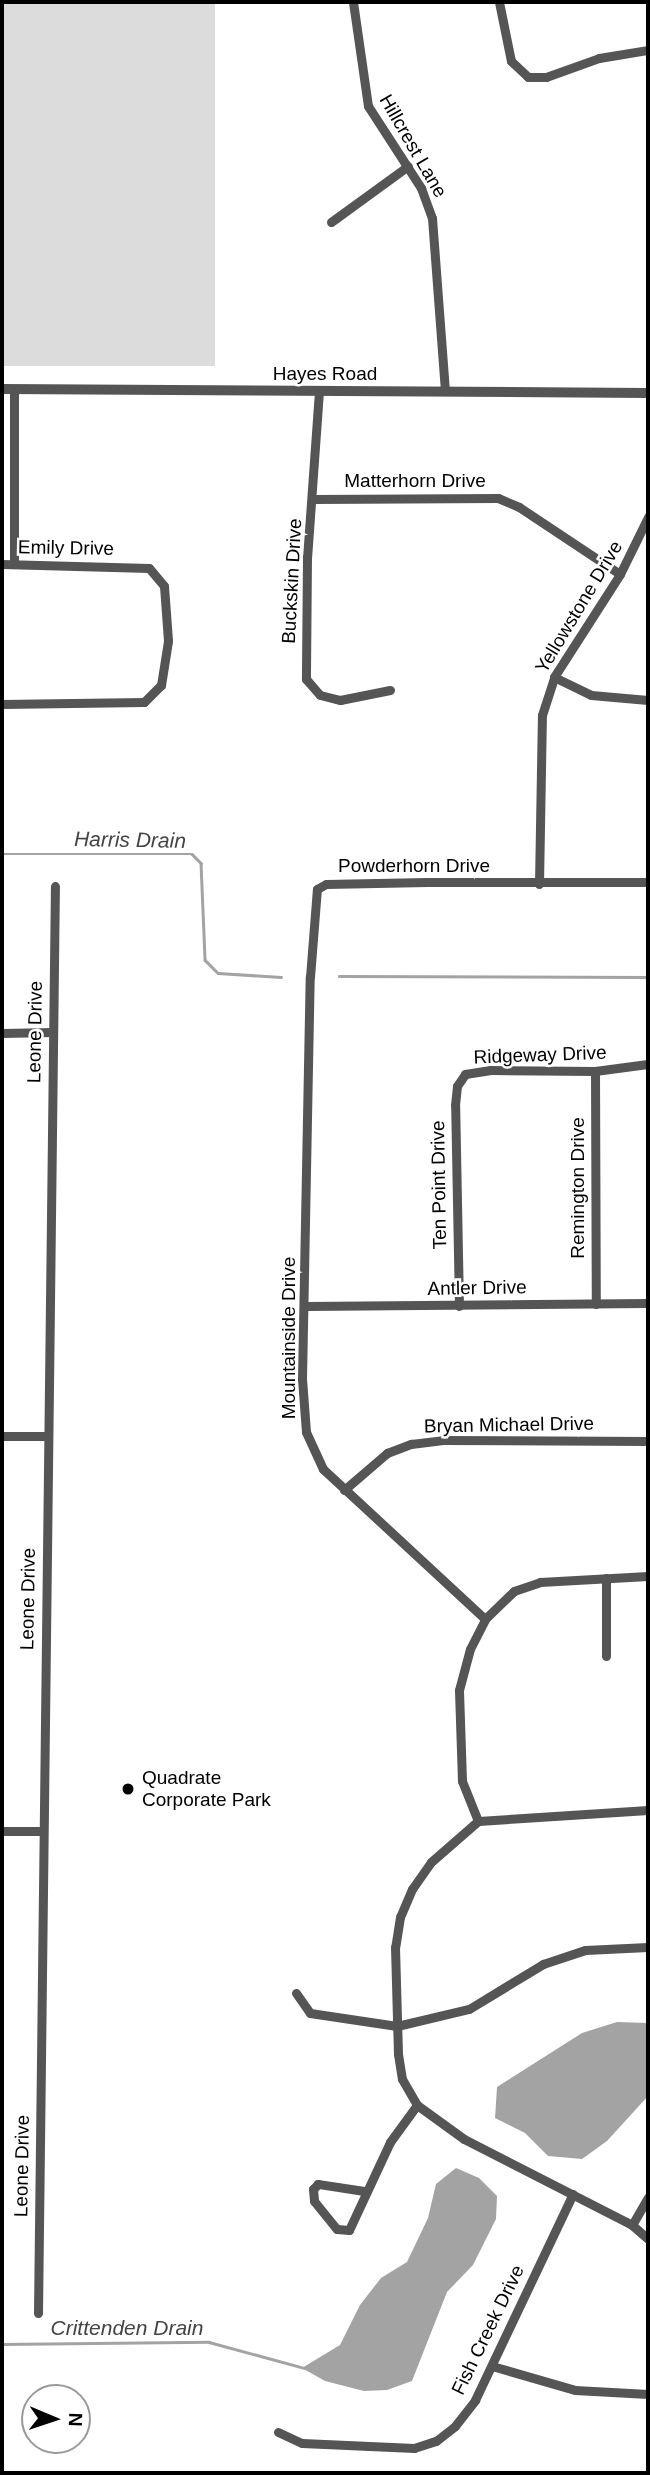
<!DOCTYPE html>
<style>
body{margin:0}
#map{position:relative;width:650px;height:2475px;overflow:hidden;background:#fff;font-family:Arial,sans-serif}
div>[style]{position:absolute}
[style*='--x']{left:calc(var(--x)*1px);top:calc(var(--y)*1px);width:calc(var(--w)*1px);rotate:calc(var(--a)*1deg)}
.green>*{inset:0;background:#dcdcdc;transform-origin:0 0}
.water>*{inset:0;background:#a3a3a3}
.stream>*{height:2.5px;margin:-1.25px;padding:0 1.25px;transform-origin:1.25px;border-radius:1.25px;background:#a3a3a3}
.minor>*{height:9px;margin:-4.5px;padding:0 4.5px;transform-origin:4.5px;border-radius:4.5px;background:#555}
.tertiary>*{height:10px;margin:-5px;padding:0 5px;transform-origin:5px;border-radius:5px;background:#555}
.dots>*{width:19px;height:19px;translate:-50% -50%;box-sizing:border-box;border:4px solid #fff;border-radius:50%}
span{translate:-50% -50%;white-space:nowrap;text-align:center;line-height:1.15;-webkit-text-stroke:5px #fff;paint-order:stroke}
.street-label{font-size:19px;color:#000}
.poi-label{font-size:19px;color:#000}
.left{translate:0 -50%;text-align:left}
.water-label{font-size:21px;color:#444;font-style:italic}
.frame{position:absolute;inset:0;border:4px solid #000;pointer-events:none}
.north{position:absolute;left:21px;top:2384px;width:70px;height:70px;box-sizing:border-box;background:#fff;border:2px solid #999;border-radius:50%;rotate:92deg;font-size:19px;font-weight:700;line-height:28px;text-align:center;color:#000}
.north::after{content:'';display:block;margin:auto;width:24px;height:32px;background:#000;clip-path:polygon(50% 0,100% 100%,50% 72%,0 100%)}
</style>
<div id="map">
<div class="green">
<i style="left:2px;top:2px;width:213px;height:364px"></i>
</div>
<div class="water">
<i style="clip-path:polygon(617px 2022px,648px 2023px,648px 2096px,607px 2141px,582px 2159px,548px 2156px,525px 2133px,495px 2118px,497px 2087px,582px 2033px)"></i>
<i style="clip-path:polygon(456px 2168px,479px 2178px,497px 2196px,496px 2219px,473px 2265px,447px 2292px,412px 2381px,387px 2390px,364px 2391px,325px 2381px,302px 2368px,340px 2345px,360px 2305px,381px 2278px,407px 2262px,428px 2218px,436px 2184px)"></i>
</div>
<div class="stream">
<i style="--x:2;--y:854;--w:190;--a:0"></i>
<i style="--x:192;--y:854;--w:13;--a:45"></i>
<i style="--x:201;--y:863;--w:97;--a:87.6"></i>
<i style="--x:205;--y:960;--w:18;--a:45"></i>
<i style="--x:218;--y:973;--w:63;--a:3.6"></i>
<i style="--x:339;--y:976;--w:309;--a:0.2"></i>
<i style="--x:2;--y:2344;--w:207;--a:-0.6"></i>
<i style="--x:209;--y:2342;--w:99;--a:15.2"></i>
</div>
<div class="minor">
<i style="--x:353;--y:2;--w:105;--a:81.8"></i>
<i style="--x:368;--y:106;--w:98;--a:57.1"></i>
<i style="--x:421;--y:188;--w:32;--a:70"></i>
<i style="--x:432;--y:218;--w:173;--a:85.7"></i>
<i style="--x:499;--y:2;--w:60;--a:78.5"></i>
<i style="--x:511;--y:61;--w:23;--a:43"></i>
<i style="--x:528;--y:77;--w:18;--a:0"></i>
<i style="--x:546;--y:77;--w:56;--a:-19.7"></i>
<i style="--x:599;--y:58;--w:50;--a:-9.3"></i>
<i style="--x:331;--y:222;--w:95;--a:-36"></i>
<i style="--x:14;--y:389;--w:175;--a:90"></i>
<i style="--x:319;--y:391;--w:166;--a:94.1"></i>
<i style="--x:307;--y:557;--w:122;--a:90.5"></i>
<i style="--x:306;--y:679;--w:21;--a:49"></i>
<i style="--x:320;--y:695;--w:21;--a:14"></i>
<i style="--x:340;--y:700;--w:51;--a:-11.3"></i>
<i style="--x:314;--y:499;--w:184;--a:-0.3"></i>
<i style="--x:498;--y:498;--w:23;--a:23"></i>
<i style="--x:519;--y:507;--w:121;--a:33.6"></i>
<i style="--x:2;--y:564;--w:147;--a:1.6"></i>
<i style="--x:149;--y:568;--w:23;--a:50"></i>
<i style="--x:164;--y:586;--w:55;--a:85.8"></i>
<i style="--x:168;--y:641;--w:45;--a:99"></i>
<i style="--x:161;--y:685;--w:24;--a:135"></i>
<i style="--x:144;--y:702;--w:142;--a:179.2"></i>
<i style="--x:554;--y:677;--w:41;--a:25.9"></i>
<i style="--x:591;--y:695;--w:57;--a:5"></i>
<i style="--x:539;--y:884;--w:169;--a:-89"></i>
<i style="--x:542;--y:715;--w:40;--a:-72"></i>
<i style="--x:554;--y:677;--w:122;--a:-57.3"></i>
<i style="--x:620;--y:574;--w:64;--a:-63.8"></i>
<i style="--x:2;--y:1033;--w:51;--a:-1.1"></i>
<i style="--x:595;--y:1071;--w:233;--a:89.8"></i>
<i style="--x:306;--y:1306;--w:342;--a:-0.5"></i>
<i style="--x:459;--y:1306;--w:201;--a:-91.1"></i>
<i style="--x:455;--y:1105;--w:19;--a:-84"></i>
<i style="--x:457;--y:1086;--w:14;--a:-56"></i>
<i style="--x:465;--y:1074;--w:26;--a:-9"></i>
<i style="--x:491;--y:1070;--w:104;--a:0.6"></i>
<i style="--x:595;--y:1071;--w:53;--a:-7.5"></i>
<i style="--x:2;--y:1436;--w:46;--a:0"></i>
<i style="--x:344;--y:1490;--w:57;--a:-40.7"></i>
<i style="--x:387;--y:1453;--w:26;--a:-21"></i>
<i style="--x:411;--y:1444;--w:32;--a:-7"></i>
<i style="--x:443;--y:1440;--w:205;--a:0.3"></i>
<i style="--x:606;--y:1578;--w:78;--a:90"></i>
<i style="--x:485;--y:1619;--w:221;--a:-137.2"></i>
<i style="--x:323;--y:1469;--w:41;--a:-114.7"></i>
<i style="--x:306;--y:1432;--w:53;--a:-94.3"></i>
<i style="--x:302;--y:1379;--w:402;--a:-88.9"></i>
<i style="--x:310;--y:977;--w:88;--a:-85.5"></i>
<i style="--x:317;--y:889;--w:10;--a:-29"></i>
<i style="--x:326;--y:884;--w:101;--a:-1.1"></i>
<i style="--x:427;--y:882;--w:221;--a:0"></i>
<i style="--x:648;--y:1810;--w:170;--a:176.3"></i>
<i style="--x:478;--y:1821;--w:62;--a:138.9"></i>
<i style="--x:431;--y:1862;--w:33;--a:125"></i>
<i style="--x:412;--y:1889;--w:30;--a:113"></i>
<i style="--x:400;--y:1917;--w:30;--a:99"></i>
<i style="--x:395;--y:1947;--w:107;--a:88.4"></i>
<i style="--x:398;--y:2054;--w:25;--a:81"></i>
<i style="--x:402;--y:2079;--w:30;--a:60"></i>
<i style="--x:417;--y:2105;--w:58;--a:35.9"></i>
<i style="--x:464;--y:2139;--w:189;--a:27.1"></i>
<i style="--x:632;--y:2225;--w:21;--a:41"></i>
<i style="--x:478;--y:1821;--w:43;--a:-111.8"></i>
<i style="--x:462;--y:1781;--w:91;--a:-91.9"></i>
<i style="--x:459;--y:1690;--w:42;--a:-75"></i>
<i style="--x:470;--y:1649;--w:34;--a:-63"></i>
<i style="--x:485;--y:1619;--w:40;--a:-44"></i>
<i style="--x:514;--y:1591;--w:28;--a:-19"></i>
<i style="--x:540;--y:1582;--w:108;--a:-3.2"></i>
<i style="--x:2;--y:1831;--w:41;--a:0"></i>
<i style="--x:296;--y:1993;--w:24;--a:55"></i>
<i style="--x:310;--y:2013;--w:88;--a:8.5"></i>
<i style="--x:397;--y:2026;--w:74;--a:-13.3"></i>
<i style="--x:469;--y:2009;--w:87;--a:-31.3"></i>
<i style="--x:543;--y:1964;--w:44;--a:-18.4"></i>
<i style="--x:585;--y:1950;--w:63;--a:-2.7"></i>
<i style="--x:364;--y:2191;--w:47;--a:-171.3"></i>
<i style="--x:318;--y:2184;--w:7;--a:135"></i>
<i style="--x:313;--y:2189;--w:12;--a:85"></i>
<i style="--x:314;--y:2201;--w:36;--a:51"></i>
<i style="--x:337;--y:2229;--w:12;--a:5"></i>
<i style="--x:349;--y:2230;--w:97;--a:-65"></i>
<i style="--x:390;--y:2142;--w:46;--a:-53.9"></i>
<i style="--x:632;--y:2225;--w:32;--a:-60"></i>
<i style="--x:38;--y:2313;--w:1427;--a:-89.32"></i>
<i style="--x:492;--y:2366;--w:86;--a:16.1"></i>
<i style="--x:575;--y:2390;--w:73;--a:3.1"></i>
<i style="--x:278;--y:2432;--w:26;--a:25"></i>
<i style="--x:302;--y:2443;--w:112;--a:2.6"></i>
<i style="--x:414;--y:2448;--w:23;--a:-18"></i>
<i style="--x:436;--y:2441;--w:24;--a:-38"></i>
<i style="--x:455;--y:2426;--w:33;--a:-52"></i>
<i style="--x:475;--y:2400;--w:228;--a:-64.6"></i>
</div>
<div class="tertiary">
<i style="--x:2;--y:389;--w:646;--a:0.35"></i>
</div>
<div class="dots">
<i style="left:128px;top:1789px;background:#000"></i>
</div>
<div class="street-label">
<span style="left:413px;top:146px;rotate:60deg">Hillcrest Lane</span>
<span style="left:325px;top:374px">Hayes Road</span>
<span style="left:415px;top:481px">Matterhorn Drive</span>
<span style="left:66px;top:548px;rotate:1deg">Emily Drive</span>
<span style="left:292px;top:581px;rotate:-87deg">Buckskin Drive</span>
<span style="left:579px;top:607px;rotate:-59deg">Yellowstone Drive</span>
<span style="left:414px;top:866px">Powderhorn Drive</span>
<span style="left:35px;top:1032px;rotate:-89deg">Leone Drive</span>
<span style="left:540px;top:1055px;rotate:-2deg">Ridgeway Drive</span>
<span style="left:439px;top:1185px;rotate:-91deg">Ten Point Drive</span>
<span style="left:578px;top:1188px;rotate:-90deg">Remington Drive</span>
<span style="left:477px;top:1288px;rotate:-1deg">Antler Drive</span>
<span style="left:289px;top:1338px;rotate:-90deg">Mountainside Drive</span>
<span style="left:509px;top:1425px;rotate:-1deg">Bryan Michael Drive</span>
<span style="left:28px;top:1599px;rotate:-89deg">Leone Drive</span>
<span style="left:22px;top:2166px;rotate:-89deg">Leone Drive</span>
<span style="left:488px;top:2330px;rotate:-64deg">Fish Creek Drive</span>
</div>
<div class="poi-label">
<span class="left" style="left:142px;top:1789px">Quadrate<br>Corporate Park</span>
</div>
<div class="water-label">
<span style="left:130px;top:840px;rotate:1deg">Harris Drain</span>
<span style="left:127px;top:2328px">Crittenden Drain</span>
</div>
<div class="frame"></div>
<div class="north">N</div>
</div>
